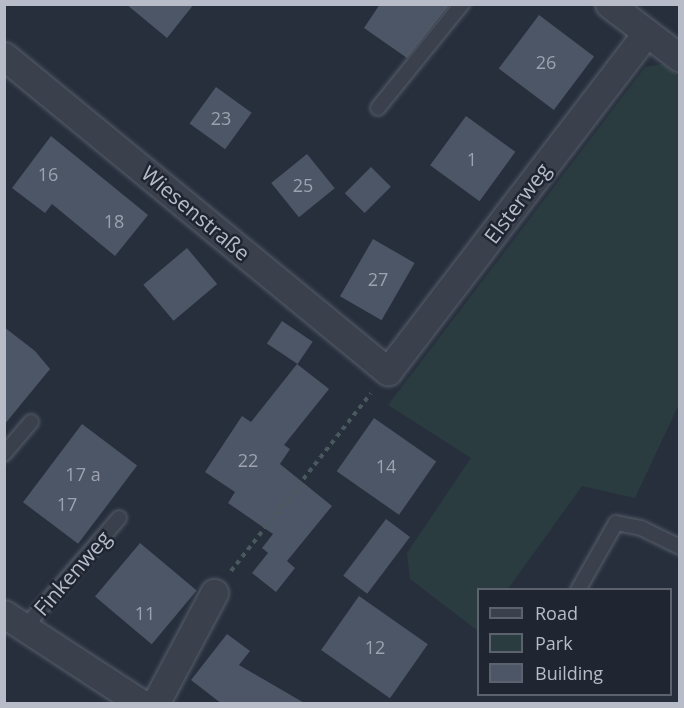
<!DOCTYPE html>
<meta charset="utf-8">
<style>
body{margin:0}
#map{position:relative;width:684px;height:708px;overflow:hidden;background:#272f3d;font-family:"Open Sans",sans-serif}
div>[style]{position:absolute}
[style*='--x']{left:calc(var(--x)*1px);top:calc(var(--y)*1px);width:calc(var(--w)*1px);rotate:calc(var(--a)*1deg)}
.green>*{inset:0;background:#2a3c3f}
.building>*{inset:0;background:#4d5666;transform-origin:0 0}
.path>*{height:4px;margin-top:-2px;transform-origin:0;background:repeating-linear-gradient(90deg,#49595d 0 4.5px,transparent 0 9px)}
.roads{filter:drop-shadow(0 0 2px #585f6b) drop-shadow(0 0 2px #585f6b)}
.service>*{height:14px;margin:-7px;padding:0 7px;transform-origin:7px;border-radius:7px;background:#3a414d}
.minor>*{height:27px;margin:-13.5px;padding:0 13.5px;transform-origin:13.5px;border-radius:13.5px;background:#3a414d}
span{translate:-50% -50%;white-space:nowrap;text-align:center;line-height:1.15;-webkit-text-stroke:5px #1f2632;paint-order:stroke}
.number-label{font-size:18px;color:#9ca2b0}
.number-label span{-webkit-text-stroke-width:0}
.street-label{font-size:21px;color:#b7bcc8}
.frame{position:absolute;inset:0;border:6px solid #b7bcc8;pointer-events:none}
.legend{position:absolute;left:477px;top:588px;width:195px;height:108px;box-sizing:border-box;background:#1f2632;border:2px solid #5c626e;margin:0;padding:8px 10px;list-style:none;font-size:18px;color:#b7bcc8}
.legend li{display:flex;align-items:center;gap:12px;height:30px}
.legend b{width:30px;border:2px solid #5c626e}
</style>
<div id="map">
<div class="green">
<i style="clip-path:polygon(663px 64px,679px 77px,679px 404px,635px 498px,582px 486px,508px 589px,478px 590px,478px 631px,410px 579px,407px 553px,471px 458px,388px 405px,645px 67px)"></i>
</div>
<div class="building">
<i style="clip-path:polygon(126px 4px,194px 4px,167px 38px)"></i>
<i style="clip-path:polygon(380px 4px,450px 4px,407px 58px,364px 28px)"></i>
<i style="left:539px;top:15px;width:69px;height:67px;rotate:37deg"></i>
<i style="left:216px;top:87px;width:44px;height:45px;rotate:36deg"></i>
<i style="left:466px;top:116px;width:61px;height:61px;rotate:36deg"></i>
<i style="clip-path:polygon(51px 136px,148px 215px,115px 256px,52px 204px,45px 213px,12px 188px)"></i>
<i style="left:307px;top:154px;width:44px;height:46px;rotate:51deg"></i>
<i style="left:371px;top:167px;width:28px;height:37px;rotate:45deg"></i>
<i style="left:373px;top:239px;width:48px;height:66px;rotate:30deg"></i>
<i style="left:187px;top:248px;width:47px;height:57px;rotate:50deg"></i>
<i style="left:282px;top:321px;width:37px;height:27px;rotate:34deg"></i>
<i style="clip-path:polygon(4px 327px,35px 351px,50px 369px,4px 425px)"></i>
<i style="clip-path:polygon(297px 364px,329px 389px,284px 445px,290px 449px,280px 464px,332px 506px,287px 561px,295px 568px,276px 592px,252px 573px,268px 553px,262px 548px,273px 534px,228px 503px,235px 492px,205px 472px,242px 416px,251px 422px)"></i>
<i style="left:374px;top:418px;width:76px;height:65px;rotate:35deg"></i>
<i style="left:82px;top:424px;width:69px;height:98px;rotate:37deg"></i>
<i style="left:386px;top:519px;width:30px;height:71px;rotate:37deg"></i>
<i style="left:140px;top:543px;width:74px;height:70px;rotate:40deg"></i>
<i style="left:359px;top:596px;width:84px;height:66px;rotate:35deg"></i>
<i style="clip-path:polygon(227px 634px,250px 651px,239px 665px,306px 704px,222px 704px,191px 680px)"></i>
</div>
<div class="path">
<i style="--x:231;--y:571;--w:226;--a:-51.8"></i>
</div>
<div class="roads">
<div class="service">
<i style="--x:378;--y:108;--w:134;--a:-51.1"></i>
<i style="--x:4;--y:454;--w:42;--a:-49.8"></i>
<i style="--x:578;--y:590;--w:77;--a:-60.4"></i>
<i style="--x:616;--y:523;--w:25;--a:11"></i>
<i style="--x:641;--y:528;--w:43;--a:26"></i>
<i style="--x:25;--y:627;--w:144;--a:-49.2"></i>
</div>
<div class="minor">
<i style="--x:609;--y:4;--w:89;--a:37.3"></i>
<i style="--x:4;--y:56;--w:497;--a:39.4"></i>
<i style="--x:388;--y:371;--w:424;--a:-52.6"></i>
<i style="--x:4;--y:614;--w:165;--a:33.1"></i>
<i style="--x:155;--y:704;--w:126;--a:-62"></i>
</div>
</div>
<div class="number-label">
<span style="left:546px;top:62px">26</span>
<span style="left:221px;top:118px">23</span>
<span style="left:472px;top:159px">1</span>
<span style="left:48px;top:174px">16</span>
<span style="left:303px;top:185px">25</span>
<span style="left:114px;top:221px">18</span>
<span style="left:378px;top:279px">27</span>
<span style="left:248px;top:460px">22</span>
<span style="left:386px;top:466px">14</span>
<span style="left:83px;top:474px">17 a</span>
<span style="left:67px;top:504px">17</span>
<span style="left:145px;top:613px">11</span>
<span style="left:375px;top:647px">12</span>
</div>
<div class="street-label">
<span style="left:517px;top:203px;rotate:-53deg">Elsterweg</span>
<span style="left:196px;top:213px;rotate:40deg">Wiesenstraße</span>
<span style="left:72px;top:573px;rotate:-49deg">Finkenweg</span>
</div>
<div class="frame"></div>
<ul class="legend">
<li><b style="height:8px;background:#3a414d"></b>Road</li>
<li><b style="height:16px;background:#2a3c3f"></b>Park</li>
<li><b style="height:16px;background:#4d5666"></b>Building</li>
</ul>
</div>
